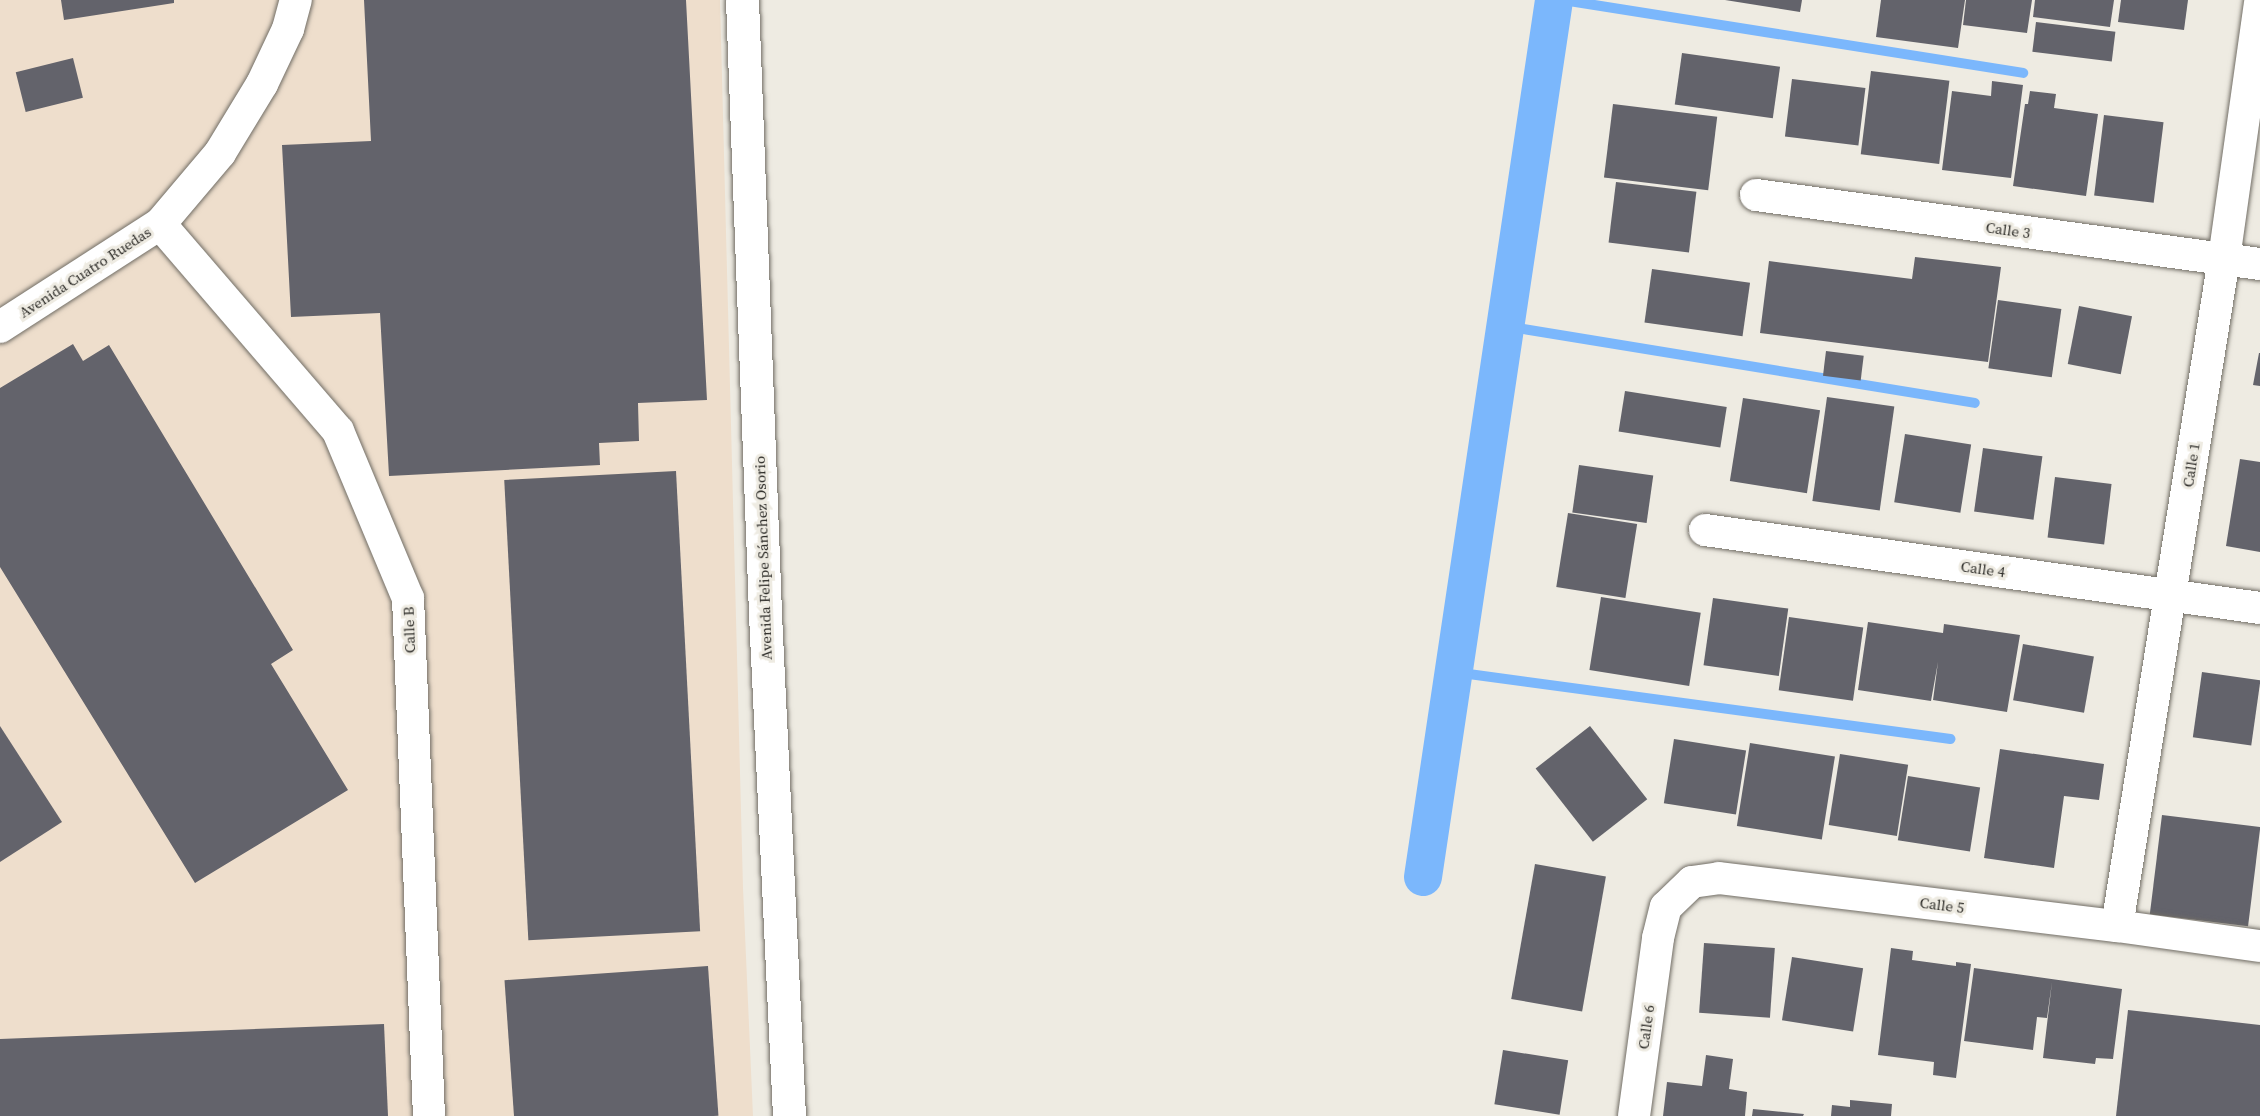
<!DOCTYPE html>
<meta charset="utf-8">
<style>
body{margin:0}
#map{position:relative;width:2260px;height:1116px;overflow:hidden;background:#eeebe2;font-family:"Source Serif 4",serif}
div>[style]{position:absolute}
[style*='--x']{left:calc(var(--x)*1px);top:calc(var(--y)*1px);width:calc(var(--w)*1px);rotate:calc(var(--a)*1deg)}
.industrial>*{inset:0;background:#eedecc}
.stream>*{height:10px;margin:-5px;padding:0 5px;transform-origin:5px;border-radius:5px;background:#7bb7fc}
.canal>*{height:38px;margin:-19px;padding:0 19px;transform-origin:19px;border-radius:19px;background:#7bb7fc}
.building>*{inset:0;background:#63636b;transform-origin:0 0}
.roads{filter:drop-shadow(0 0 2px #716d65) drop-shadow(0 0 2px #716d65)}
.minor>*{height:32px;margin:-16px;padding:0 16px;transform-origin:16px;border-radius:16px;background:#fff}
.tertiary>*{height:33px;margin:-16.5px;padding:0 16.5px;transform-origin:16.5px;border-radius:16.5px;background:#fff}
span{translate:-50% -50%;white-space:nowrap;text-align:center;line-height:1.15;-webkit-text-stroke:6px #eeebe2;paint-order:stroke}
.street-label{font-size:15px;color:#2e2d29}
</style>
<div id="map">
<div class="industrial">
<i style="clip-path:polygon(0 0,720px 0,743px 888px,753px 1116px,0 1116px)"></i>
</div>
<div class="stream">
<i style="--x:1563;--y:0;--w:466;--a:9"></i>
<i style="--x:1505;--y:326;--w:476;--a:9.3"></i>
<i style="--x:1454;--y:672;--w:501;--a:7.68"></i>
</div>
<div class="canal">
<i style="--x:1423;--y:877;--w:887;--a:-81.5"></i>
</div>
<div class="building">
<i style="clip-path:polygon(61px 0,174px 0,174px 3px,64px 20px)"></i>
<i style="clip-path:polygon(364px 0,686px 0,707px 400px,638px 403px,639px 441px,599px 443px,600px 465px,389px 476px,380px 313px,291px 317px,282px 145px,371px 141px)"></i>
<i style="clip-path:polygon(1725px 0,1802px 0,1800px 12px)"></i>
<i style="clip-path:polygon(1881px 0,1965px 0,1958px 48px,1876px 37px)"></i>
<i style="clip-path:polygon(1966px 0,2032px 0,2027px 33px,1963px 25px)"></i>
<i style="clip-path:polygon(2035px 0,2114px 0,2110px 27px,2033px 17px)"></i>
<i style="clip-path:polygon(2121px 0,2188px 0,2184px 30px,2118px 22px)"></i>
<i style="left:2036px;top:22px;width:80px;height:30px;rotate:7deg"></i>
<i style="left:1682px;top:53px;width:99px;height:52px;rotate:8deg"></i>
<i style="left:73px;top:58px;width:41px;height:59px;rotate:76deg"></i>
<i style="left:1871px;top:71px;width:79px;height:84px;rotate:7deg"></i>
<i style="left:1792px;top:79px;width:74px;height:58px;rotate:7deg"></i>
<i style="clip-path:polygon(1992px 81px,2023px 85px,2011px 178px,1942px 170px,1952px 91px,1991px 96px)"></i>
<i style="clip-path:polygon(2030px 91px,2056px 94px,2054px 108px,2098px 114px,2086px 196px,2013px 186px,2025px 104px,2028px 104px)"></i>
<i style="left:1613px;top:104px;width:105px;height:74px;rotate:7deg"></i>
<i style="left:2104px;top:115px;width:60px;height:81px;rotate:7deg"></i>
<i style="left:1616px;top:182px;width:81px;height:61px;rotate:7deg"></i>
<i style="clip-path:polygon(1915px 257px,2001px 267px,1988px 362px,1760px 333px,1769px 261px,1912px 279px)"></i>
<i style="left:1652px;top:269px;width:99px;height:54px;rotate:8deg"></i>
<i style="left:1998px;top:300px;width:64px;height:69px;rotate:8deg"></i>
<i style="left:2079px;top:306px;width:54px;height:59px;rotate:11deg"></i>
<i style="clip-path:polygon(73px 344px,83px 361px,109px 345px,293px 650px,271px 664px,348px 790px,195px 883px,0 567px,0 388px)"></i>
<i style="left:1826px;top:351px;width:38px;height:25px;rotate:7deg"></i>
<i style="clip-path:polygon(2259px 353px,2260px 353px,2260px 386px,2253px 385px)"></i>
<i style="left:1625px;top:391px;width:103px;height:41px;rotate:9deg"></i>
<i style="left:1827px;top:397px;width:68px;height:105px;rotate:8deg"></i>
<i style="left:1743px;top:398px;width:78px;height:84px;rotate:9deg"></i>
<i style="left:1905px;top:434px;width:67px;height:69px;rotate:9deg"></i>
<i style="left:1983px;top:448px;width:60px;height:64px;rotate:8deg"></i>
<i style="clip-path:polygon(2240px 459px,2260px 462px,2260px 552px,2226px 546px)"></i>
<i style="left:1579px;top:465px;width:75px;height:48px;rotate:8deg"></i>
<i style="left:676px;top:471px;width:461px;height:172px;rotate:87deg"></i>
<i style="left:2055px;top:477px;width:57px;height:61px;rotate:7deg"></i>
<i style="left:1568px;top:513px;width:70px;height:75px;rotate:9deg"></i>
<i style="left:1601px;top:597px;width:101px;height:74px;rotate:9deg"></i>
<i style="left:1713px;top:598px;width:76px;height:68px;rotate:8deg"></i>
<i style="left:1789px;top:617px;width:75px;height:74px;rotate:8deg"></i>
<i style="clip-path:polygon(1868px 622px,1943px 633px,1944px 624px,2020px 635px,2007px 712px,1933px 700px,1938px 662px,1931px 701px,1858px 690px)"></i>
<i style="left:2023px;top:644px;width:72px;height:57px;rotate:10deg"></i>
<i style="left:2202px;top:672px;width:59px;height:66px;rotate:8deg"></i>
<i style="clip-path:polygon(0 726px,62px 822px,0 862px)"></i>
<i style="left:1590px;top:726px;width:93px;height:69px;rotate:52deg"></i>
<i style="left:1674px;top:739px;width:73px;height:65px;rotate:9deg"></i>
<i style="left:1750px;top:743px;width:86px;height:84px;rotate:9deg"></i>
<i style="clip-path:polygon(2000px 749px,2104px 764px,2099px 800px,2064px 796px,2054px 868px,1984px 858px)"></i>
<i style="left:1840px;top:754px;width:69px;height:72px;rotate:9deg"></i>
<i style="left:1908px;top:776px;width:73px;height:65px;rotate:9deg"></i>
<i style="left:2162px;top:815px;width:99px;height:100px;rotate:7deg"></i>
<i style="left:1535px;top:864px;width:72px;height:137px;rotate:10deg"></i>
<i style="left:1704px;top:943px;width:71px;height:70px;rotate:4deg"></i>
<i style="clip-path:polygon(1891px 948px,1913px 951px,1912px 960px,1956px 966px,1956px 962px,1971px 964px,1956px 1078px,1933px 1075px,1934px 1062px,1878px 1055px)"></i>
<i style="left:1792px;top:957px;width:72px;height:64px;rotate:9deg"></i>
<i style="left:708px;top:966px;width:150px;height:204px;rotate:86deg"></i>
<i style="clip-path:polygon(1974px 968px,2122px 989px,2113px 1059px,2096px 1058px,2095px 1064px,2043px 1058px,2052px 982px,2047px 1018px,2037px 1017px,2033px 1050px,1964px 1041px)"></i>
<i style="clip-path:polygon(2128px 1010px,2260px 1025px,2260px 1116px,2116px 1116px)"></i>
<i style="clip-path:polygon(384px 1024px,388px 1116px,0 1116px,0 1039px)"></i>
<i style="left:1503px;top:1050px;width:66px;height:55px;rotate:9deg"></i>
<i style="clip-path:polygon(1706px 1055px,1733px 1059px,1729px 1089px,1747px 1092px,1745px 1116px,1663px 1116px,1667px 1082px,1702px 1086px)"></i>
<i style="clip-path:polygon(1850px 1100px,1892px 1104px,1891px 1116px,1831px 1116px,1832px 1105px,1850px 1107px)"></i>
<i style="clip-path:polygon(1753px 1109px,1804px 1114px,1803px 1116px,1752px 1116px)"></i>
</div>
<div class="roads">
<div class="minor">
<i style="--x:1756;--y:195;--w:509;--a:7.8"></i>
<i style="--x:160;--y:224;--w:273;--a:49.3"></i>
<i style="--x:338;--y:431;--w:181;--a:67.3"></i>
<i style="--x:408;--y:598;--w:518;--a:87.68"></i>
<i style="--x:0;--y:327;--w:190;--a:-32.8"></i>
<i style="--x:160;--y:224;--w:93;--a:-49.8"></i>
<i style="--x:220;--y:153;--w:81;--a:-58.7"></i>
<i style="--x:262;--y:84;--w:61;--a:-64.7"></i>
<i style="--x:288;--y:29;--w:30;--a:-75"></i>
<i style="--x:1705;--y:530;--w:560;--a:8"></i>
<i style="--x:2117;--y:926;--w:676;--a:-80.89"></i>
<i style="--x:2224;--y:259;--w:259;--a:-82"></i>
<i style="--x:1634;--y:1116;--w:180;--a:-82.3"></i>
<i style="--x:1658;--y:938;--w:32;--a:-76"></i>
<i style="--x:1666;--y:907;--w:36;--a:-44"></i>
<i style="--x:1692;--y:882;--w:27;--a:-8"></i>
<i style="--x:1719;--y:878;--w:401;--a:6.9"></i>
<i style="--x:2117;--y:926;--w:144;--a:8"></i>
</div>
<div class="tertiary">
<i style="--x:742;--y:0;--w:614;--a:87.85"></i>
<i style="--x:765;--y:614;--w:503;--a:87.26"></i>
</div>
</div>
<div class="street-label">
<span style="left:2008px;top:230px;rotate:8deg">Calle 3</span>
<span style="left:85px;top:272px;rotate:-33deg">Avenida Cuatro Ruedas</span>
<span style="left:2191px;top:465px;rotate:-81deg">Calle 1</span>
<span style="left:763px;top:558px;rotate:-92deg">Avenida Felipe Sánchez Osorio</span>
<span style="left:1983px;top:569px;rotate:8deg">Calle 4</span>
<span style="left:409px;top:630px;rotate:-92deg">Calle B</span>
<span style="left:1942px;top:905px;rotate:7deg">Calle 5</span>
<span style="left:1646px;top:1027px;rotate:-82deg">Calle 6</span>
</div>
</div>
